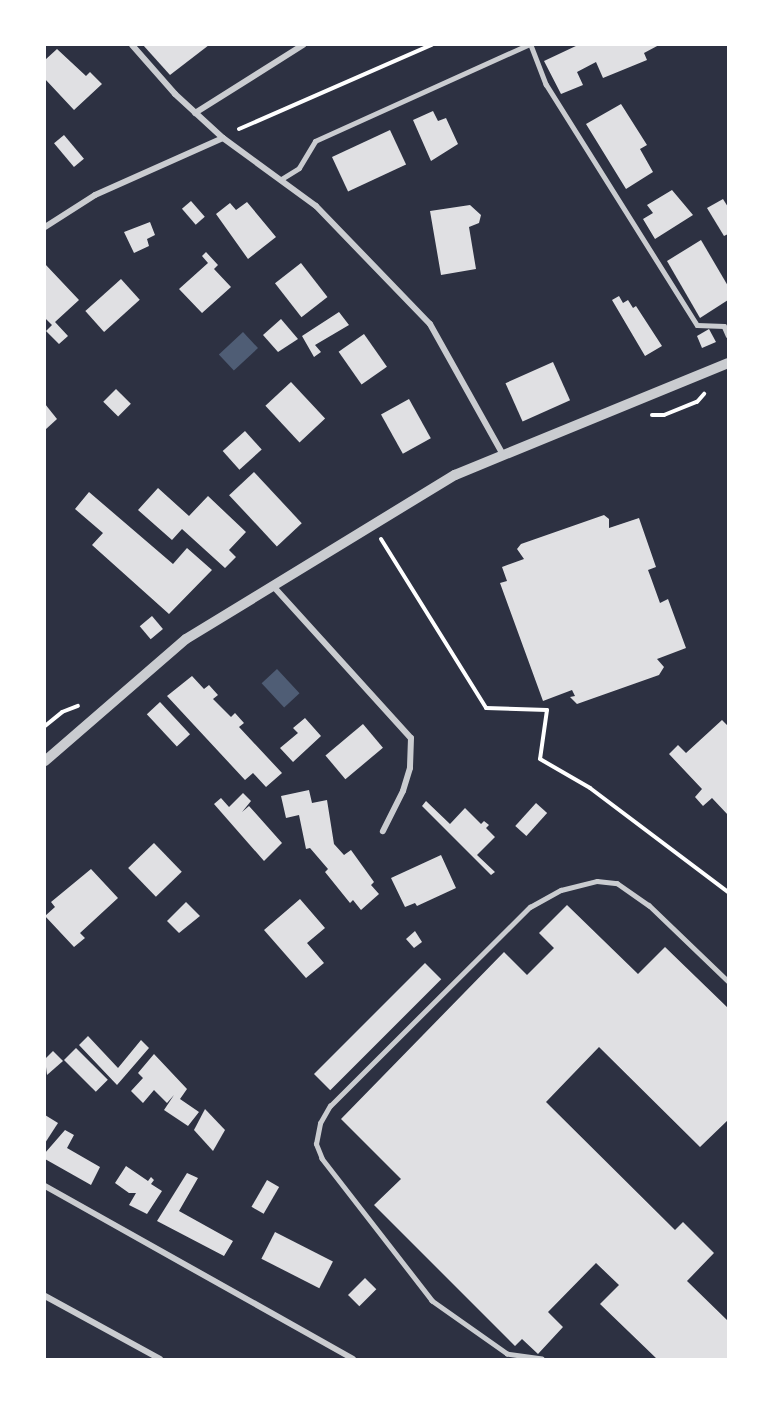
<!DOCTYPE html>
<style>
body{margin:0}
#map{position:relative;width:773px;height:1404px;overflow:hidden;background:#2d3142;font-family:"Alegreya Sans",sans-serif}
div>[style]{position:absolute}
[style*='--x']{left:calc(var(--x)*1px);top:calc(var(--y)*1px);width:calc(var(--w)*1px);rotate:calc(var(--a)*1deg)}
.water>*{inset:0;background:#4f5d75;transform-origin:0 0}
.building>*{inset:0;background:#e0e0e3;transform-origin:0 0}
.path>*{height:4px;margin:-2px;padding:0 2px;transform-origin:2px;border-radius:2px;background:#fff}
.service>*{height:4.5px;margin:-2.25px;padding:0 2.25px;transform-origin:2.25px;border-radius:2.25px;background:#caccd0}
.minor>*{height:6px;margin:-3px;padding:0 3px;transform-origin:3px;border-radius:3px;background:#caccd0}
.tertiary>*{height:10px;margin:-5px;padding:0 5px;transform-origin:5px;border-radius:5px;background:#caccd0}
span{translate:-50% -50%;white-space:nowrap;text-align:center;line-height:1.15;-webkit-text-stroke:6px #fff;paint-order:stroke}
.frame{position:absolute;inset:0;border:46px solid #fff;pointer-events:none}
</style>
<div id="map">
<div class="water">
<i style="left:243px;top:332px;width:22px;height:33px;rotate:47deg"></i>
<i style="left:277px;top:669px;width:33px;height:21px;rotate:47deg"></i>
</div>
<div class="building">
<i style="clip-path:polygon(143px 45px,209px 45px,170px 75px)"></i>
<i style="clip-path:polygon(578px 45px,659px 45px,644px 53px,647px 60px,603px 78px,596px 62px,577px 72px,583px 85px,561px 94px,544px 61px)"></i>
<i style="clip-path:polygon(57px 49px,86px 76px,90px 72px,102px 84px,74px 110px,45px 79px,45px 60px)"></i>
<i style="clip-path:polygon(621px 104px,647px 145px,640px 149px,653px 172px,626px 189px,586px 124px)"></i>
<i style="clip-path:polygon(433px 111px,438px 121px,446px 118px,458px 144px,431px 161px,413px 120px)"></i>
<i style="left:390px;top:130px;width:38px;height:64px;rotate:65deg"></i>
<i style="left:64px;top:135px;width:31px;height:13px;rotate:50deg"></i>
<i style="clip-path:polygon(672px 190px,693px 215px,655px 239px,643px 219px,653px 213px,647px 205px)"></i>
<i style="clip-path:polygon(723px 199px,728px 207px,728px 234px,724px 236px,707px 208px)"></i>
<i style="left:191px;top:201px;width:21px;height:12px;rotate:49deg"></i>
<i style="clip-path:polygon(247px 202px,276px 237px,248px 259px,216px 214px,230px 203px,236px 210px)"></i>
<i style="clip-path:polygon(470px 205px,481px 215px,479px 223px,469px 227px,476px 269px,441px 275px,430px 211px)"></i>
<i style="clip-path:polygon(150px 222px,155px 235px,147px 239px,149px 246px,134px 253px,124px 232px)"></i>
<i style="clip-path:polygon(701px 240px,728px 286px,728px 300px,700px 318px,667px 261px)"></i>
<i style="clip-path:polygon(206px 252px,218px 265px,214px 269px,231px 287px,202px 313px,179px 289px,208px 263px,202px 256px)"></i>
<i style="left:301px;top:263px;width:43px;height:33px;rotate:52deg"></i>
<i style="clip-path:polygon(45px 264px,79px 300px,55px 322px,68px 336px,59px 344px,46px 331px,52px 325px,45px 318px)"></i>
<i style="left:121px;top:279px;width:28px;height:48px;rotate:48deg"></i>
<i style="clip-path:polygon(619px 296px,623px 303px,628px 300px,633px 308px,636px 306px,662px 346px,645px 356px,612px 300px)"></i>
<i style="clip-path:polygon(339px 312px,349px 325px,315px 345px,321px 352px,314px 357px,302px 336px)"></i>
<i style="clip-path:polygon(281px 319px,298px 339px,278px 352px,263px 335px)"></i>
<i style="clip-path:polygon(709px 329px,716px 342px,702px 348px,697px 336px)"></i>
<i style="left:364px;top:334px;width:40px;height:31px;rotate:55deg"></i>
<i style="left:553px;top:362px;width:42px;height:52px;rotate:66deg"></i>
<i style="left:291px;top:382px;width:50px;height:35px;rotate:47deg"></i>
<i style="left:116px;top:389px;width:21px;height:18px;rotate:45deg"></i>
<i style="left:409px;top:399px;width:45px;height:32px;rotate:61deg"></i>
<i style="clip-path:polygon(45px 404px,57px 419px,45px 430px)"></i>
<i style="left:245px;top:431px;width:25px;height:30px;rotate:48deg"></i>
<i style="left:254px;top:472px;width:70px;height:34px;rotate:47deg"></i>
<i style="clip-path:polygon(158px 488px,189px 516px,208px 496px,246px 532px,229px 550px,236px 557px,225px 568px,182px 529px,172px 540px,138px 510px)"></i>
<i style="clip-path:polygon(89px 492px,173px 564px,187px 548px,212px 570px,169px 614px,92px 545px,103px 533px,75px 509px)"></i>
<i style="clip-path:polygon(604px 515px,609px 519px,609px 528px,639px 518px,656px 567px,648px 570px,651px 578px,660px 603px,668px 599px,686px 648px,657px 659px,664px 667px,659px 675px,577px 704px,570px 697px,575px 696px,572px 690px,543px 701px,500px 583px,507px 581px,502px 567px,524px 559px,517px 549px,521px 544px)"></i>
<i style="left:152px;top:616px;width:17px;height:16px;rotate:50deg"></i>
<i style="clip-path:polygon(192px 676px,204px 689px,209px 685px,218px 695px,213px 699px,231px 717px,235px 713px,244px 723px,239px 727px,282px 773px,266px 787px,253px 773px,245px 780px,167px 696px)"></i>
<i style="left:160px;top:702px;width:44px;height:18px;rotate:47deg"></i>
<i style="clip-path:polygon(305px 718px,321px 736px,293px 762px,280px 748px,298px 733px,293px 728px)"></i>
<i style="clip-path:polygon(722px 720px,728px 726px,728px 815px,712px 798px,703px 806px,695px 797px,702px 789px,669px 754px,678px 745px,686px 753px)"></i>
<i style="left:363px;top:724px;width:31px;height:49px;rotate:50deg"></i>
<i style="clip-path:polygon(309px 790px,312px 803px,327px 800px,334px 844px,344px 855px,351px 850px,374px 882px,371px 885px,379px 894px,361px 910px,353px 900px,350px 903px,325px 872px,328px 869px,310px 848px,306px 849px,299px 815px,286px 818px,281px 796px)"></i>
<i style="clip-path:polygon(243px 793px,251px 801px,242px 812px,249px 806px,282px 843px,264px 861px,214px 804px,221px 798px,229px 807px)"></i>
<i style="clip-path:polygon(426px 801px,450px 824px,465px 808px,481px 824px,484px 821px,489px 825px,486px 828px,495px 837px,477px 855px,495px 872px,491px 875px,422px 806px)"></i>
<i style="left:536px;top:803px;width:15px;height:31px;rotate:42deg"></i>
<i style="left:154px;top:843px;width:40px;height:36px;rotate:46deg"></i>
<i style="clip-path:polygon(441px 855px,456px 888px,417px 906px,415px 903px,405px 907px,391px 878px)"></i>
<i style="clip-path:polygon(91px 869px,118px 898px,80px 933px,85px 938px,74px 947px,45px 916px,55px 907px,51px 902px)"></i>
<i style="clip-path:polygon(300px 899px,325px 928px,307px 943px,324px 963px,306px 978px,264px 930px)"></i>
<i style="clip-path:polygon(186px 902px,200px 916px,179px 933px,167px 921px)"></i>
<i style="clip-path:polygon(567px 905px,638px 974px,665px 947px,728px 1008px,728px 1120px,700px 1147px,599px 1047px,546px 1102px,675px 1230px,683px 1222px,714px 1253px,687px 1281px,728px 1321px,728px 1359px,657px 1359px,600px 1304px,619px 1285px,596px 1263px,548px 1312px,563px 1327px,538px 1354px,522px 1339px,515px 1346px,374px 1205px,401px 1179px,341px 1119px,504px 952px,527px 975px,554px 948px,539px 933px)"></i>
<i style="clip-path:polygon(415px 931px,422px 942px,414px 948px,406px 939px)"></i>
<i style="left:425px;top:963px;width:23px;height:157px;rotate:45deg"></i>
<i style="clip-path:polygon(88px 1036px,118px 1068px,141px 1040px,149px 1048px,117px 1085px,79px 1045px)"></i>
<i style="left:76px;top:1048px;width:45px;height:17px;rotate:45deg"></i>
<i style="clip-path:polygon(53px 1051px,63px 1061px,47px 1075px,45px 1059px)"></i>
<i style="clip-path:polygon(154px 1054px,187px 1089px,180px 1099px,199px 1112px,188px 1126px,164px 1110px,174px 1095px,167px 1103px,154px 1090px,143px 1103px,131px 1091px,143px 1078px,138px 1073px)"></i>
<i style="clip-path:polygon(205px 1109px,225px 1130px,213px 1151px,194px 1130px)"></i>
<i style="clip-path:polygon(45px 1115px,58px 1123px,45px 1143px)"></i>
<i style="clip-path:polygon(65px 1130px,74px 1135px,67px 1148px,100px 1167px,91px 1185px,45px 1159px,45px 1153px)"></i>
<i style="clip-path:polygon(126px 1166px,148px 1181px,151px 1177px,154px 1180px,151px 1184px,162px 1191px,147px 1214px,129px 1205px,136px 1193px,129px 1193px,115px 1183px)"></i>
<i style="clip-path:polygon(187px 1173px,198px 1178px,179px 1211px,233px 1241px,224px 1256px,157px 1221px)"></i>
<i style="left:267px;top:1180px;width:14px;height:31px;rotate:30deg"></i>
<i style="left:275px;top:1232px;width:65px;height:30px;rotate:27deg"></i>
<i style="left:365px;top:1278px;width:16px;height:24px;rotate:45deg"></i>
</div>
<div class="path">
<i style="--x:239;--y:129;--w:210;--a:-23.6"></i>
<i style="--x:652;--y:415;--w:12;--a:0"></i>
<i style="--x:664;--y:415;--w:35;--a:-22"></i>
<i style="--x:697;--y:402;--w:11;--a:-49"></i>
<i style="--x:381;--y:539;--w:199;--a:58.1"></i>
<i style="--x:486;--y:708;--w:61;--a:1.9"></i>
<i style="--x:547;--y:710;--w:49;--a:98.1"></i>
<i style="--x:540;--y:759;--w:58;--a:30.1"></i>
<i style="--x:590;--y:788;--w:173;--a:37"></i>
<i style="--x:45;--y:726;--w:22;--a:-39"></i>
<i style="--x:62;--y:712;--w:17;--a:-21"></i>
</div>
<div class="service">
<i style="--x:531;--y:45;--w:42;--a:69"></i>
<i style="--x:546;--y:84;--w:284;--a:57.9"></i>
<i style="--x:697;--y:325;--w:27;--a:2"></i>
<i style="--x:724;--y:326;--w:10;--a:66"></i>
<i style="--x:280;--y:180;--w:22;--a:-32"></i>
<i style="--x:299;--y:168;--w:31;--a:-59"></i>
<i style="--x:315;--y:141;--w:234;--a:-24.3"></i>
<i style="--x:542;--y:1359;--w:35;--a:-172"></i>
<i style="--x:507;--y:1354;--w:92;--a:-144.8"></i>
<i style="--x:432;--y:1301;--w:180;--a:-127.8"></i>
<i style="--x:322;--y:1159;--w:16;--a:-112"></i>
<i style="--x:316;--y:1144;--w:21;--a:-79"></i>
<i style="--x:320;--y:1123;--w:20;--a:-60"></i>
<i style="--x:330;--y:1106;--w:282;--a:-44.9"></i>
<i style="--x:530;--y:907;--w:35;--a:-29"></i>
<i style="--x:561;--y:890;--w:37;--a:-14"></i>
<i style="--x:597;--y:881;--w:20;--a:6"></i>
<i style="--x:617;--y:883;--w:39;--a:35"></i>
<i style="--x:649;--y:905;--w:110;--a:43.9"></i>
</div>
<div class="minor">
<i style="--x:132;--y:45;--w:65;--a:48.7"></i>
<i style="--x:175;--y:94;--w:65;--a:42.5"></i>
<i style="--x:223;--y:138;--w:115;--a:36.2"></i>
<i style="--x:316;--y:206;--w:164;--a:46"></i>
<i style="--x:430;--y:324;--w:148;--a:60.8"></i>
<i style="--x:195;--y:113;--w:128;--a:-32.2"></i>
<i style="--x:45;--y:227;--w:59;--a:-32.6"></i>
<i style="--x:95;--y:195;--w:140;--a:-24"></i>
<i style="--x:273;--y:586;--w:205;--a:47.8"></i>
<i style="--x:411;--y:738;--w:30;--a:92"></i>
<i style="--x:410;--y:768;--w:24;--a:107"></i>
<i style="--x:403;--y:791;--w:45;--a:116.6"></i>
<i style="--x:45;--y:1186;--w:353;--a:29.3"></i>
<i style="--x:45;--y:1296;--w:131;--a:28.7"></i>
</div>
<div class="tertiary">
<i style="--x:45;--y:761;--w:186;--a:-40.9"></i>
<i style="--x:186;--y:639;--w:315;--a:-31.4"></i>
<i style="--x:455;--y:475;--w:295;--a:-22.3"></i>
</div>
<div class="frame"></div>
</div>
